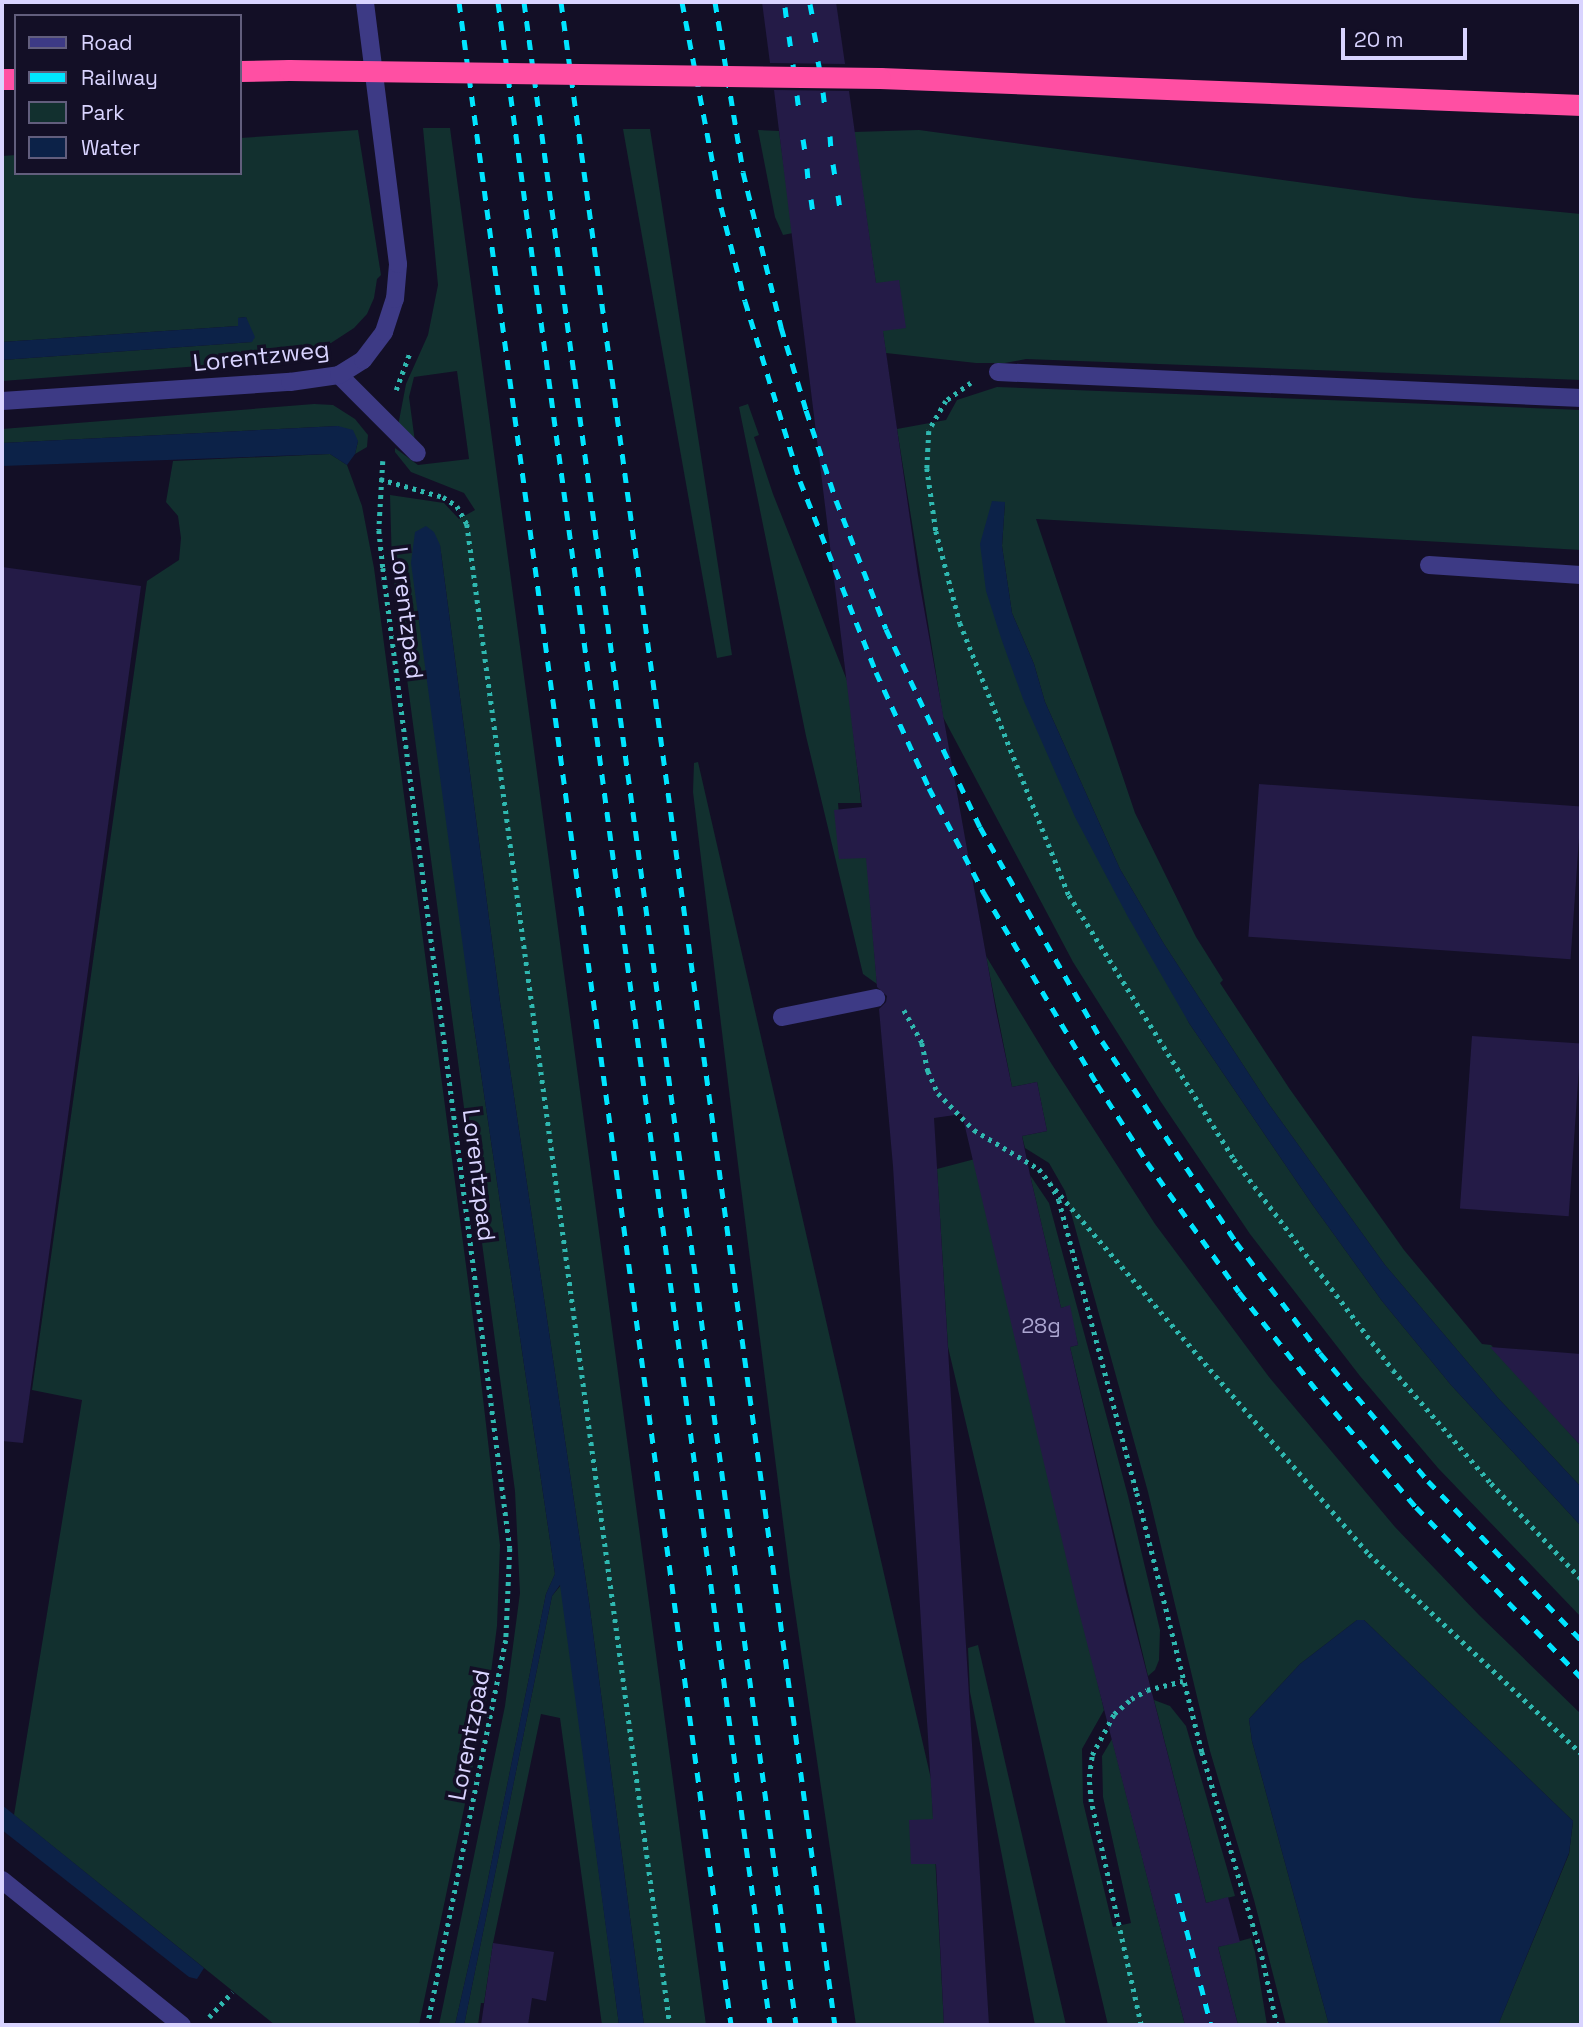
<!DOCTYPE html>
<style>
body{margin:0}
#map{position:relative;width:1583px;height:2027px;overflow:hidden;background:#130f26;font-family:"Space Grotesk",sans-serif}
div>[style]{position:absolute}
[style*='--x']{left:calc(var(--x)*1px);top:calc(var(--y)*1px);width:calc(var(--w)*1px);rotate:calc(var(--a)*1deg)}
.green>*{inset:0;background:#12302f}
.water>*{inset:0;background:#0c2248}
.building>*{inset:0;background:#241b47;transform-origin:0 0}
.path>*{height:4.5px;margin-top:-2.25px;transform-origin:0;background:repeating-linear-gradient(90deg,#2fb8b0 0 3.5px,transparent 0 8.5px)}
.lane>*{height:18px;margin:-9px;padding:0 9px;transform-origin:9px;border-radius:9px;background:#3d3a85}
.street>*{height:18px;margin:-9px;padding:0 9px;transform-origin:9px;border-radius:9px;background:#3d3a85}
.highway>*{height:21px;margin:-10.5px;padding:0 10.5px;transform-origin:10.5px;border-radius:10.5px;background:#ff4fa3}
.rail>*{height:5px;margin-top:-2.5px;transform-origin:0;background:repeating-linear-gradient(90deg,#00e5ff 0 10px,transparent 0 19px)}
.highway-bridge>*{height:21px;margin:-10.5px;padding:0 10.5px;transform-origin:10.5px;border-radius:10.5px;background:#ff4fa3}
span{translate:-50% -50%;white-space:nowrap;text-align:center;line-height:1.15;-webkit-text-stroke:7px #130f26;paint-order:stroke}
.number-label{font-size:21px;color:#aca6d1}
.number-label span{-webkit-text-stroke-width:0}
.street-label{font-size:24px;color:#d9d4ff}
.frame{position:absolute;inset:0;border:4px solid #d9d4ff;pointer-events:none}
.legend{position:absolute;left:14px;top:14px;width:228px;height:161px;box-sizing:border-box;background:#130f26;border:2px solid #625e7d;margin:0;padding:9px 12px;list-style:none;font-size:21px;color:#d9d4ff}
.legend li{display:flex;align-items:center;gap:14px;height:35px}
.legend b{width:35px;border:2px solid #625e7d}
.scale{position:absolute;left:1341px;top:28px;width:126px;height:32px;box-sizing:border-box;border:4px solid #d9d4ff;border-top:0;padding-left:9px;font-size:21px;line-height:24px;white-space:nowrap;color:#d9d4ff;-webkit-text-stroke:5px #130f26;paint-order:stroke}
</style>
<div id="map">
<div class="green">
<i style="clip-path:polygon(423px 128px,450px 128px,706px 2025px,644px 2025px,589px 1602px,500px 1002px,440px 545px,471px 1006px,555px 1574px,546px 1594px,486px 1889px,455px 2025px,439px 2025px,505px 1706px,520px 1593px,515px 1491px,392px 566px,390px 495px,444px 503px,459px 519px,475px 510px,464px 493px,411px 472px,395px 452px,395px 448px,418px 465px,469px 459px,457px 371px,414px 377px,409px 397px,415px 442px,398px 426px,406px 384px,428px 335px,438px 285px)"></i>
<i style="clip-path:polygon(623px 129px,650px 129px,732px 655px,717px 658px)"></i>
<i style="clip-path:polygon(358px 130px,381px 275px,377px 279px,374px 298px,367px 314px,354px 328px,331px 343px,305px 351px,306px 358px,2px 381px,2px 360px,252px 342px,246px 317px,238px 318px,238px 326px,2px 342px,2px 156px,16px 155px,16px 173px,240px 173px,240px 138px)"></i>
<i style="clip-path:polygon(758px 130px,779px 131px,793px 233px,783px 235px,775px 217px)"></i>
<i style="clip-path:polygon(919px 130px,1414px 198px,1581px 214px,1581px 380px,1026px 359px,1005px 363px,976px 363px,886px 353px,854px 132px)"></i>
<i style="clip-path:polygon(997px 387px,1581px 410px,1581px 550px,1036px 519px,1135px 813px,1196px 937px,1223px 980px,1220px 983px,1289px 1088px,1404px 1250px,1482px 1344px,1491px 1345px,1581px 1446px,1581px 1487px,1498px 1398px,1385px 1265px,1268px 1103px,1164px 944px,1120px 869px,1045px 702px,1034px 664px,1012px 613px,1002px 546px,1005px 502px,987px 591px,1189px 1023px,1312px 1204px,1382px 1301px,1451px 1385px,1581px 1526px,1581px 1617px,1438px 1468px,1360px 1376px,1250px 1234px,1161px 1102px,1073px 962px,943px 717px,897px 429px,946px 420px,957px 400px)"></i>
<i style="clip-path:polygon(314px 404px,333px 405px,355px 419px,368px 435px,367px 447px,355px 454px,358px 441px,338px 426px,2px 443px,2px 429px)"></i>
<i style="clip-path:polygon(748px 404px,759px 435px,754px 437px,773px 494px,848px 683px,861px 803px,838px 803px,842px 850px,866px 849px,877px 984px,863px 974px,806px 736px,739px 407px)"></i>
<i style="clip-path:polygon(330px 454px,347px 465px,362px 506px,374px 568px,479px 1364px,500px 1545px,497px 1626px,489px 1688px,419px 2025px,275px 2025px,14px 1815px,82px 1400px,32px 1390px,147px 581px,179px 560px,181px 538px,178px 516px,166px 502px,173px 461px)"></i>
<i style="clip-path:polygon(698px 762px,931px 1779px,944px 2025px,856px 2025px,790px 1577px,736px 1148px,693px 792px,694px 763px)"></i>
<i style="clip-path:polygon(986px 956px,1051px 1063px,1155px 1224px,1269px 1377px,1395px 1527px,1479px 1615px,1581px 1714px,1581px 2025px,1498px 2025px,1569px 1854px,1573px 1821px,1364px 1620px,1357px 1620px,1300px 1664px,1249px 1719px,1252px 1741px,1329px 2025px,1286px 2025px,1254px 1900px,1210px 1751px,1148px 1492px,1065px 1191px,1049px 1163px,1025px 1148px,1022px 1136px,1047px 1131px,1037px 1082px,1012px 1087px)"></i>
<i style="clip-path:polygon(975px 1159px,1104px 1710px,1082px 1749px,1083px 1802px,1113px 1927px,1131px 1923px,1103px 1797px,1102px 1756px,1112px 1739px,1185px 2025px,1108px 2025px,948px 1347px,937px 1169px)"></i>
<i style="clip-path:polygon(1030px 1175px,1049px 1203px,1128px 1496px,1160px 1630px,1159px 1660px,1155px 1670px,1148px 1676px,1070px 1347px,1078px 1345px,1069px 1306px,1061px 1308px)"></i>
<i style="clip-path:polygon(561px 1585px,619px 2025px,602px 2025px,560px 1718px,541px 1714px,493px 1943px,484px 2003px,481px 2003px,478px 2025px,464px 2025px,552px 1596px)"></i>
<i style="clip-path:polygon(978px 1645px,1066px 2025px,1035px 2025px,970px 1692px,968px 1648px)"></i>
<i style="clip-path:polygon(1154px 1700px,1170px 1706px,1186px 1726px,1235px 1896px,1206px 1903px)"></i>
<i style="clip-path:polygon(1251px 1938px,1255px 1952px,1267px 2025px,1238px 2025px,1218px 1947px)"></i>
</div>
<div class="water">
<i style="clip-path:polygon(246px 317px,255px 337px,252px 342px,2px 360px,2px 342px,238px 326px,238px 318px)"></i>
<i style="clip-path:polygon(338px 426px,353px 430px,358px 441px,355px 454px,347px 465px,330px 454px,2px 466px,2px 443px)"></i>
<i style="clip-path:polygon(992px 501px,1005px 502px,1002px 546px,1012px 613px,1034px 664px,1045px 702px,1120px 869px,1164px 944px,1268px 1103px,1385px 1265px,1498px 1398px,1581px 1487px,1581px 1526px,1451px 1385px,1382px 1301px,1312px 1204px,1189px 1023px,1128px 917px,1075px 817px,1023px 699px,1001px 638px,986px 591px,980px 544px)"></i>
<i style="clip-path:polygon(426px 526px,434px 532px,440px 545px,500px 1002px,589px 1602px,644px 2025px,619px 2025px,560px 1585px,552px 1596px,464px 2025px,455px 2025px,486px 1889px,546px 1594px,555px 1574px,471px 1006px,411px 563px,415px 532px)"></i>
<i style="clip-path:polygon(1357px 1620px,1364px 1620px,1573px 1821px,1569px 1853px,1498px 2025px,1329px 2025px,1252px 1741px,1249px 1719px,1300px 1664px)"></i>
<i style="clip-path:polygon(2px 1805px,204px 1968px,197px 1979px,189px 1977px,2px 1830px)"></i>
</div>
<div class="building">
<i style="clip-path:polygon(762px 2px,836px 2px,845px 64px,770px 63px)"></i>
<i style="clip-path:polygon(774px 90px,849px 91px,876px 283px,899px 280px,906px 328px,883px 331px,918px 575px,996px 1011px,1012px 1087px,1037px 1082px,1047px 1131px,1022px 1136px,1030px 1175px,1061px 1308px,1070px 1305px,1078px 1345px,1070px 1347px,1126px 1592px,1206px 1903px,1228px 1897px,1240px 1942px,1218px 1947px,1238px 2025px,1185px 2025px,1077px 1604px,962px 1114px,934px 1118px,989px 2025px,944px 2025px,936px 1864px,911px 1864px,909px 1820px,933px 1819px,893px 1166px,879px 1009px,886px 1002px,887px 996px,877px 987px,866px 858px,839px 859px,834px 810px,862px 807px)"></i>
<i style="clip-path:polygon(2px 567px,141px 586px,23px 1443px,2px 1441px)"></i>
<i style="left:1259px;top:784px;width:323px;height:153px;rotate:4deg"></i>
<i style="left:1472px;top:1036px;width:109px;height:173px;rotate:4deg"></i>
<i style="clip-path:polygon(1490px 1347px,1581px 1354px,1581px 1446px)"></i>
<i style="clip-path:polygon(493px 1943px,554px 1952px,546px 2001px,532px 1998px,528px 2025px,481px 2025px)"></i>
</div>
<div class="path">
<i style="--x:971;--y:383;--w:31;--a:144"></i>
<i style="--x:946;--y:401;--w:34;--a:120"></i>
<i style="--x:929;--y:431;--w:37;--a:93"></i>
<i style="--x:927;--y:468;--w:64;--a:81.9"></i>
<i style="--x:936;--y:531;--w:95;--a:75.4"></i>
<i style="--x:960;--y:623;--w:293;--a:68.2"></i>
<i style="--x:1069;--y:895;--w:311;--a:58"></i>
<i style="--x:1234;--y:1159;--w:264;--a:53"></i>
<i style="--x:1393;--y:1370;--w:150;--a:49.1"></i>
<i style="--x:1491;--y:1483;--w:132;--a:46.8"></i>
<i style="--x:396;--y:390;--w:40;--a:-69.8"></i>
<i style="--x:383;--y:461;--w:69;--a:93.3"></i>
<i style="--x:379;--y:530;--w:38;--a:84"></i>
<i style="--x:383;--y:568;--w:988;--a:82.62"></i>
<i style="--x:510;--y:1548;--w:92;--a:92.5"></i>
<i style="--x:506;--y:1640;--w:393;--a:101.5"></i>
<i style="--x:380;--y:479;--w:66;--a:15.9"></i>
<i style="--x:443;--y:497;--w:17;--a:33"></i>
<i style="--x:457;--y:506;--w:21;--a:61"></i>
<i style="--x:467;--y:524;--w:1515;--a:82.3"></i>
<i style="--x:904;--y:1010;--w:38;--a:61"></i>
<i style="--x:922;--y:1043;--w:29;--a:78"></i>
<i style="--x:928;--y:1071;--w:24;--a:66"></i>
<i style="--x:938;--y:1093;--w:52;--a:45.8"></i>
<i style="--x:974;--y:1130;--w:76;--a:31"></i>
<i style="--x:1039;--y:1169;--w:18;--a:52"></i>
<i style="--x:1050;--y:1183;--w:19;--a:62"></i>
<i style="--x:1059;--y:1200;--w:303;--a:75.1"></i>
<i style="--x:1137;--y:1493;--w:267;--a:75.9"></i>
<i style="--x:1202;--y:1752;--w:213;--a:73.6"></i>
<i style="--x:1262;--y:1956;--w:71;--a:77.7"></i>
<i style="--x:1055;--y:1189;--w:481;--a:49.3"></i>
<i style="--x:1369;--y:1554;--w:291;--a:43.2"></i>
<i style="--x:209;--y:2017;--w:34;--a:-47"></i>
<i style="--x:1141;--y:2025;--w:229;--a:-102.6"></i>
<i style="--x:1091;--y:1802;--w:25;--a:-95"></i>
<i style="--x:1089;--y:1777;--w:22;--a:-82"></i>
<i style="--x:1092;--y:1755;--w:47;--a:-61.8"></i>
<i style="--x:1114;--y:1714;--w:23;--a:-41"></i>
<i style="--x:1131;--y:1699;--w:18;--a:-29"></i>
<i style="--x:1147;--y:1690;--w:37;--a:-14"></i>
</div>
<div class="lane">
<i style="--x:339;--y:375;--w:110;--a:45"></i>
<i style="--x:1429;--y:565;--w:152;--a:3.8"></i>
<i style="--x:782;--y:1017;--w:96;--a:-11.4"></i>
</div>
<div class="street">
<i style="--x:998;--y:372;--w:584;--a:2.55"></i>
<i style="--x:2;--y:401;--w:289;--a:-3.8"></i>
<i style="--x:290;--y:382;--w:49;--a:-8.1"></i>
<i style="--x:339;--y:375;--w:28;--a:-32"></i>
<i style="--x:363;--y:360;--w:35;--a:-53"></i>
<i style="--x:384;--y:332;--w:35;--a:-72"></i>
<i style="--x:395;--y:299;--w:35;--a:-85"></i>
<i style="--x:398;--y:264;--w:264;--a:-97.2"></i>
<i style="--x:2;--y:1880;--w:231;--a:38.9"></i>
</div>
<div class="highway">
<i style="--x:240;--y:71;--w:49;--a:-1.2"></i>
<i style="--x:880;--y:78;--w:702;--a:2.21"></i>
<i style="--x:2;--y:79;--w:14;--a:0"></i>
</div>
<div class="rail">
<i style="--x:459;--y:2;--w:2041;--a:82.34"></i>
<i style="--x:498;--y:2;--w:2041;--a:82.34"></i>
<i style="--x:524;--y:2;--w:2041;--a:82.34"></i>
<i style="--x:561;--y:2;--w:2041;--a:82.29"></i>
<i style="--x:682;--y:2;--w:209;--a:79.2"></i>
<i style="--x:721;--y:207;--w:97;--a:75.7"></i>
<i style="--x:745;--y:301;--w:188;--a:73"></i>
<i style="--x:800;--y:481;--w:206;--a:68.3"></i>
<i style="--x:876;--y:672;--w:128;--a:65.4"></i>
<i style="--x:929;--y:788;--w:119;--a:62.4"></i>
<i style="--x:984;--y:893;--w:222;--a:59.4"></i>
<i style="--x:1097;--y:1084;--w:93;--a:57.3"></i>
<i style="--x:1147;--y:1162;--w:159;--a:54.7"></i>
<i style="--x:1239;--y:1292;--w:134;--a:51.7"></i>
<i style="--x:1322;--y:1397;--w:145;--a:49.5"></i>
<i style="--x:1416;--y:1507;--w:237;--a:45.9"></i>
<i style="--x:715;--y:2;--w:172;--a:80.6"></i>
<i style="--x:743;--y:172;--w:160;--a:76.2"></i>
<i style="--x:781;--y:327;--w:87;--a:73.2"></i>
<i style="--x:806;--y:410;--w:95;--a:71.6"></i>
<i style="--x:836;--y:500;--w:138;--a:68.8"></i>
<i style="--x:886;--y:629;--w:219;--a:64.6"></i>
<i style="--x:980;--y:827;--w:246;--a:60.3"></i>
<i style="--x:1102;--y:1041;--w:242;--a:56.3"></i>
<i style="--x:1236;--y:1242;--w:139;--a:52.9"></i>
<i style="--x:1320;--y:1353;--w:167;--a:49.8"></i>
<i style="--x:1428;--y:1481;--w:221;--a:46.1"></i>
<i style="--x:810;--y:4;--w:16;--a:79"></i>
<i style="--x:785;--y:7;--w:16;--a:83"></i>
<i style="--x:814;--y:32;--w:16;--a:79"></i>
<i style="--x:789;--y:36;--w:15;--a:82"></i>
<i style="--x:818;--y:61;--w:15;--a:79"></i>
<i style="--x:793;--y:64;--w:16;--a:83"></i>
<i style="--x:823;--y:92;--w:16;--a:83"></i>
<i style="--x:797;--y:95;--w:16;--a:83"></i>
<i style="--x:830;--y:136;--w:13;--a:86"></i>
<i style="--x:803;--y:139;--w:13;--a:81"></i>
<i style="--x:833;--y:164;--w:12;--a:81"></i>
<i style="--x:807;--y:168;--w:12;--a:85"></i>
<i style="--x:838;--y:195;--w:14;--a:82"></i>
<i style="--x:811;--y:199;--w:14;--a:82"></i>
<i style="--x:1177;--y:1893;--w:136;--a:75.6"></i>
</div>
<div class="highway-bridge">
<i style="--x:289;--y:70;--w:591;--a:0.78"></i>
</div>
<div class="number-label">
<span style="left:1041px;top:1326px">28g</span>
</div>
<div class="street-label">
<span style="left:261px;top:356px;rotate:-6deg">Lorentzweg</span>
<span style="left:407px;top:613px;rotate:83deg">Lorentzpad</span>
<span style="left:479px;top:1175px;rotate:83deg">Lorentzpad</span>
<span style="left:469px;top:1735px;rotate:-79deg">Lorentzpad</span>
</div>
<div class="frame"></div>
<ul class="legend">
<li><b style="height:9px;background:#3d3a85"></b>Road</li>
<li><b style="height:9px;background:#00e5ff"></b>Railway</li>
<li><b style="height:19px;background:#12302f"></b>Park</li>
<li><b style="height:19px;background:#0c2248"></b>Water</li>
</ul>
<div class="scale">20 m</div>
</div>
